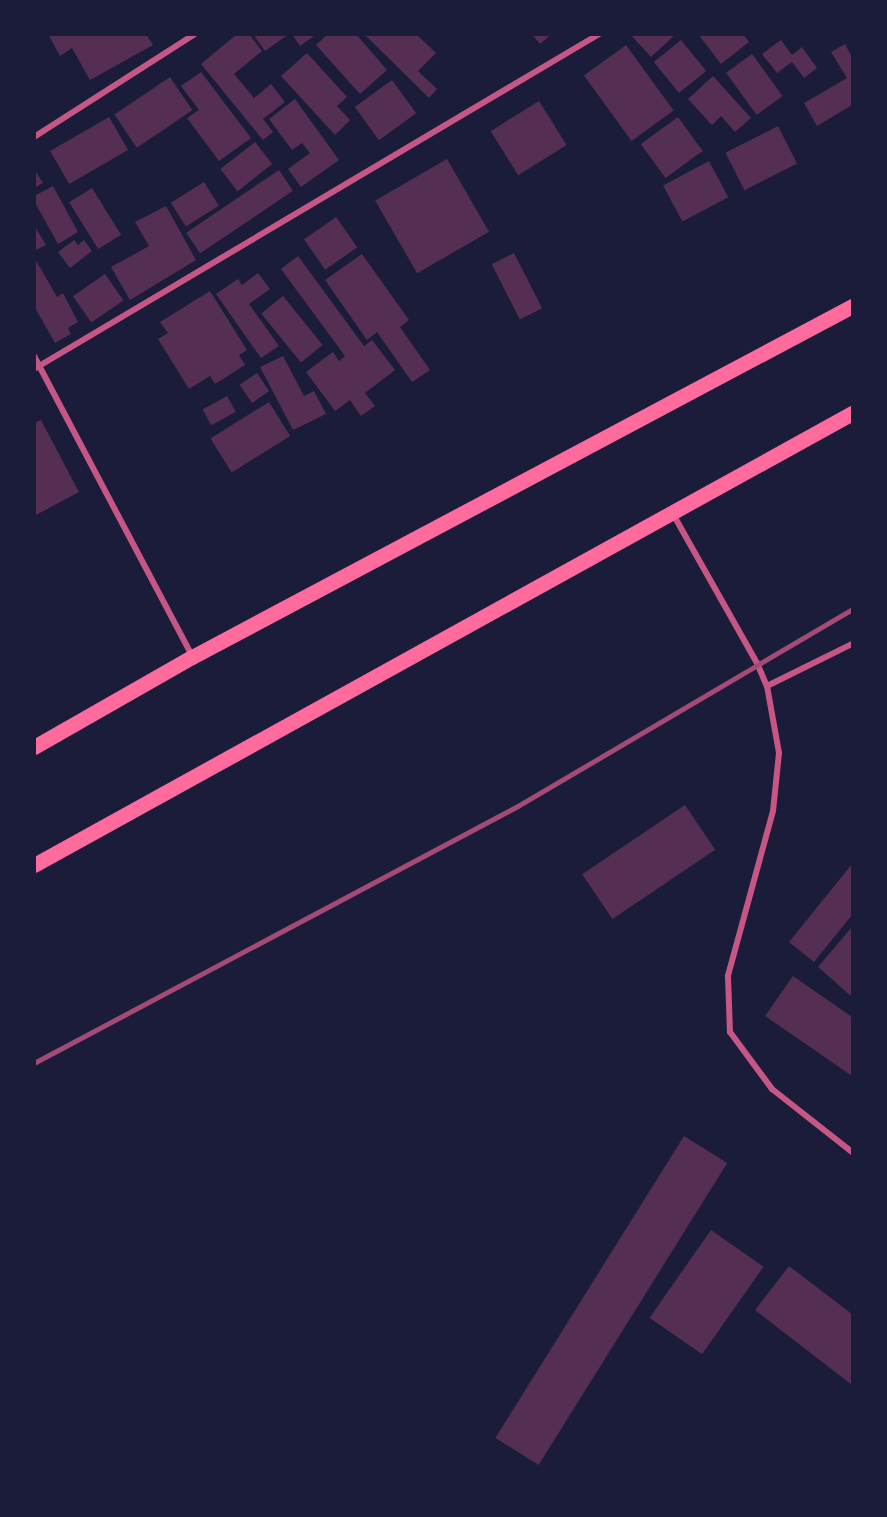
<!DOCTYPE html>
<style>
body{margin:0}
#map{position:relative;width:887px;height:1517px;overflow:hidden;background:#1b1b3a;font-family:Poppins,sans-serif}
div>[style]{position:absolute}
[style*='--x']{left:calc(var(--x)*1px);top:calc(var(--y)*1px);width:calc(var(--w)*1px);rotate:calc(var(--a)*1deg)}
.building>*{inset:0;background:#542f53;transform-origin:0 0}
.minor>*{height:6px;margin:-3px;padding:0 3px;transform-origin:3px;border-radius:3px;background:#c65784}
.primary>*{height:15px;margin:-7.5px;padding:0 7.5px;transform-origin:7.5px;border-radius:7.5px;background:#ff6b9d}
.rail>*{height:4.5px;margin:-2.25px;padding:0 2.25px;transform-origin:2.25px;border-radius:2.25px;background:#a44b75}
span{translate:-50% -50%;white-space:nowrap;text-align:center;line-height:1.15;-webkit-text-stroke:4.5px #1b1b3a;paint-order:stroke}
.frame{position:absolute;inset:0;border:36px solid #1b1b3a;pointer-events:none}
</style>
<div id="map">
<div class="building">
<i style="clip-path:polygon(48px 34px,146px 34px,153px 45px,90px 80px,72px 48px,60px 56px)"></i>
<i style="clip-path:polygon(237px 34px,249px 34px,262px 51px,234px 74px,254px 98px,271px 84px,285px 102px,263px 119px,273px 132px,263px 140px,201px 64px)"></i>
<i style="clip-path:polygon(253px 34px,289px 34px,265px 51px)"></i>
<i style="clip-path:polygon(292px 34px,317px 34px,300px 46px)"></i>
<i style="clip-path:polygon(328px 34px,356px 34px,387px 70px,360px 94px,316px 45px)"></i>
<i style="clip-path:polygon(364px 34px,416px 34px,436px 53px,418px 71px,437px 89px,429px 98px)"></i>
<i style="clip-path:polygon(532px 34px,552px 34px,540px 44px)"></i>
<i style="clip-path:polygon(630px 34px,676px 34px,651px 57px)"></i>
<i style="clip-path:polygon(698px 34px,743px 34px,749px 42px,721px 64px)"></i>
<i style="left:681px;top:40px;width:40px;height:35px;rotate:51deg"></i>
<i style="clip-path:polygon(781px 40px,792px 55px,802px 47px,817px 68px,804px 78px,792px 62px,777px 73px,762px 54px)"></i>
<i style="clip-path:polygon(845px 44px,852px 57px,852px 105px,817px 126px,804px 103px,847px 78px,831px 52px)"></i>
<i style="left:626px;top:45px;width:81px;height:52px;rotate:54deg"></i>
<i style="clip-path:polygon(307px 53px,347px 97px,337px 106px,350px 120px,335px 135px,281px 76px)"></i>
<i style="left:752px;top:54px;width:52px;height:32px;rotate:54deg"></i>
<i style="clip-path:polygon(201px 72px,251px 138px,219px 161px,187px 118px,199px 110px,181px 86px)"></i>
<i style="clip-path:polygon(713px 76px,751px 118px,735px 132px,721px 116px,712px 125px,688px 99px)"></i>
<i style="left:170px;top:77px;width:40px;height:67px;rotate:56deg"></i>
<i style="left:392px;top:80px;width:41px;height:46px;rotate:54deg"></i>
<i style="clip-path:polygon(295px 99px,339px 160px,301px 187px,288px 169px,310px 153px,302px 143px,292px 150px,269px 119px)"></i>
<i style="left:539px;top:101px;width:52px;height:57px;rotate:58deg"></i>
<i style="left:109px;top:117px;width:38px;height:68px;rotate:60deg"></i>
<i style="left:678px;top:117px;width:42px;height:46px;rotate:54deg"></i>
<i style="left:778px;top:126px;width:42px;height:59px;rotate:63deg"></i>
<i style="left:255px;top:142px;width:28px;height:44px;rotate:52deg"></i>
<i style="left:447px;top:159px;width:84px;height:83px;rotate:60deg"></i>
<i style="left:709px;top:161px;width:41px;height:52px;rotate:62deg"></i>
<i style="clip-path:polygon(34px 169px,43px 183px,34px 188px)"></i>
<i style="left:279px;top:170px;width:25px;height:112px;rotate:56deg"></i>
<i style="left:204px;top:182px;width:28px;height:39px;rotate:58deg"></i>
<i style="clip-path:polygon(53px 186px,78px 232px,58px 244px,34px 201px,34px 196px)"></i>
<i style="left:92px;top:188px;width:55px;height:27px;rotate:58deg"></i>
<i style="clip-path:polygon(166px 206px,196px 260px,130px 300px,111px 267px,149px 246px,135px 222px)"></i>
<i style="left:336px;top:217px;width:37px;height:39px;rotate:55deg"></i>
<i style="clip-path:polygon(34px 225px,46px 245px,34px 251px)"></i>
<i style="clip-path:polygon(74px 240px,78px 245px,84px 240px,92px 251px,70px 268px,58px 252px)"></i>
<i style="left:514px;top:253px;width:62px;height:25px;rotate:63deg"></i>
<i style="clip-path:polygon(362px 254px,409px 320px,400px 327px,430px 370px,412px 382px,377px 332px,367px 340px,325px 280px)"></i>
<i style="clip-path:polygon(298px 256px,364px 346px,372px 340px,395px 370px,365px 393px,375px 406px,361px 416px,350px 400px,335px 411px,306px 372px,333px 352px,339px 361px,345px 356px,281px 269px)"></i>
<i style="clip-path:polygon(34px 257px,57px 297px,63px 293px,78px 322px,68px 328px,71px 334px,55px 343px,34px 306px)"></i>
<i style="clip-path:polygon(258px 273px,270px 289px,249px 304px,279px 346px,261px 358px,216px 294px,238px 279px,242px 285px)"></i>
<i style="left:105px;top:274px;width:32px;height:39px;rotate:55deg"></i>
<i style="clip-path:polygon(210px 291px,247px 350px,239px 355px,245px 365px,215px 384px,210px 376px,189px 389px,158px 339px,168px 333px,160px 322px)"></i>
<i style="left:283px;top:296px;width:63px;height:28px;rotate:51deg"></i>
<i style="clip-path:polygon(283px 356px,304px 396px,314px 391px,326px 414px,293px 430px,260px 367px)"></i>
<i style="left:257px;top:373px;width:22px;height:21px;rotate:56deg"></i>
<i style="left:227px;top:396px;width:18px;height:28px;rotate:61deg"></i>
<i style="left:269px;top:402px;width:40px;height:69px;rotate:58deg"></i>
<i style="clip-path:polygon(41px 420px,79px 492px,34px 516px,34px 423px)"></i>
<i style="left:685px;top:805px;width:54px;height:124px;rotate:56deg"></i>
<i style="clip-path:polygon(852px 864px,852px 915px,814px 962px,789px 942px)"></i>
<i style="clip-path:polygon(852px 927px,852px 997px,818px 967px)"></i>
<i style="clip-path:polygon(793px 976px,852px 1017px,852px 1076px,765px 1016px)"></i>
<i style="left:684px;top:1136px;width:51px;height:356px;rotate:32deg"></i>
<i style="left:711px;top:1230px;width:64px;height:107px;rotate:35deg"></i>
<i style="clip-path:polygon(789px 1266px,852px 1314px,852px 1385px,755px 1310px)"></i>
</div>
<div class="minor">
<i style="--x:34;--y:137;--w:191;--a:-32.6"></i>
<i style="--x:34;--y:356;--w:339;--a:62.2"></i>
<i style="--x:34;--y:369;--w:657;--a:-30.66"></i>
<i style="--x:673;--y:514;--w:171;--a:60.6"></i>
<i style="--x:757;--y:663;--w:25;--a:67"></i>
<i style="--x:767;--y:686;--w:68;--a:79.8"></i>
<i style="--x:779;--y:753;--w:58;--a:95.9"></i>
<i style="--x:773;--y:811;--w:171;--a:105.3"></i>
<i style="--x:728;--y:976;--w:56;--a:88"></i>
<i style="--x:730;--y:1032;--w:71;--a:53.6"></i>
<i style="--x:772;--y:1089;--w:102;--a:38.2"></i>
<i style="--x:767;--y:686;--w:95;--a:-26.3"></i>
</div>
<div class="primary">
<i style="--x:34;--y:747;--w:182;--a:-29.7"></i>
<i style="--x:192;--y:657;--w:748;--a:-28"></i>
<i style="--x:34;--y:865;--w:935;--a:-28.92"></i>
</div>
<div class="rail">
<i style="--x:34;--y:1063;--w:548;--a:-27.97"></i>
<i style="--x:518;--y:806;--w:388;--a:-30.5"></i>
</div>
<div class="frame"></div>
</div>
